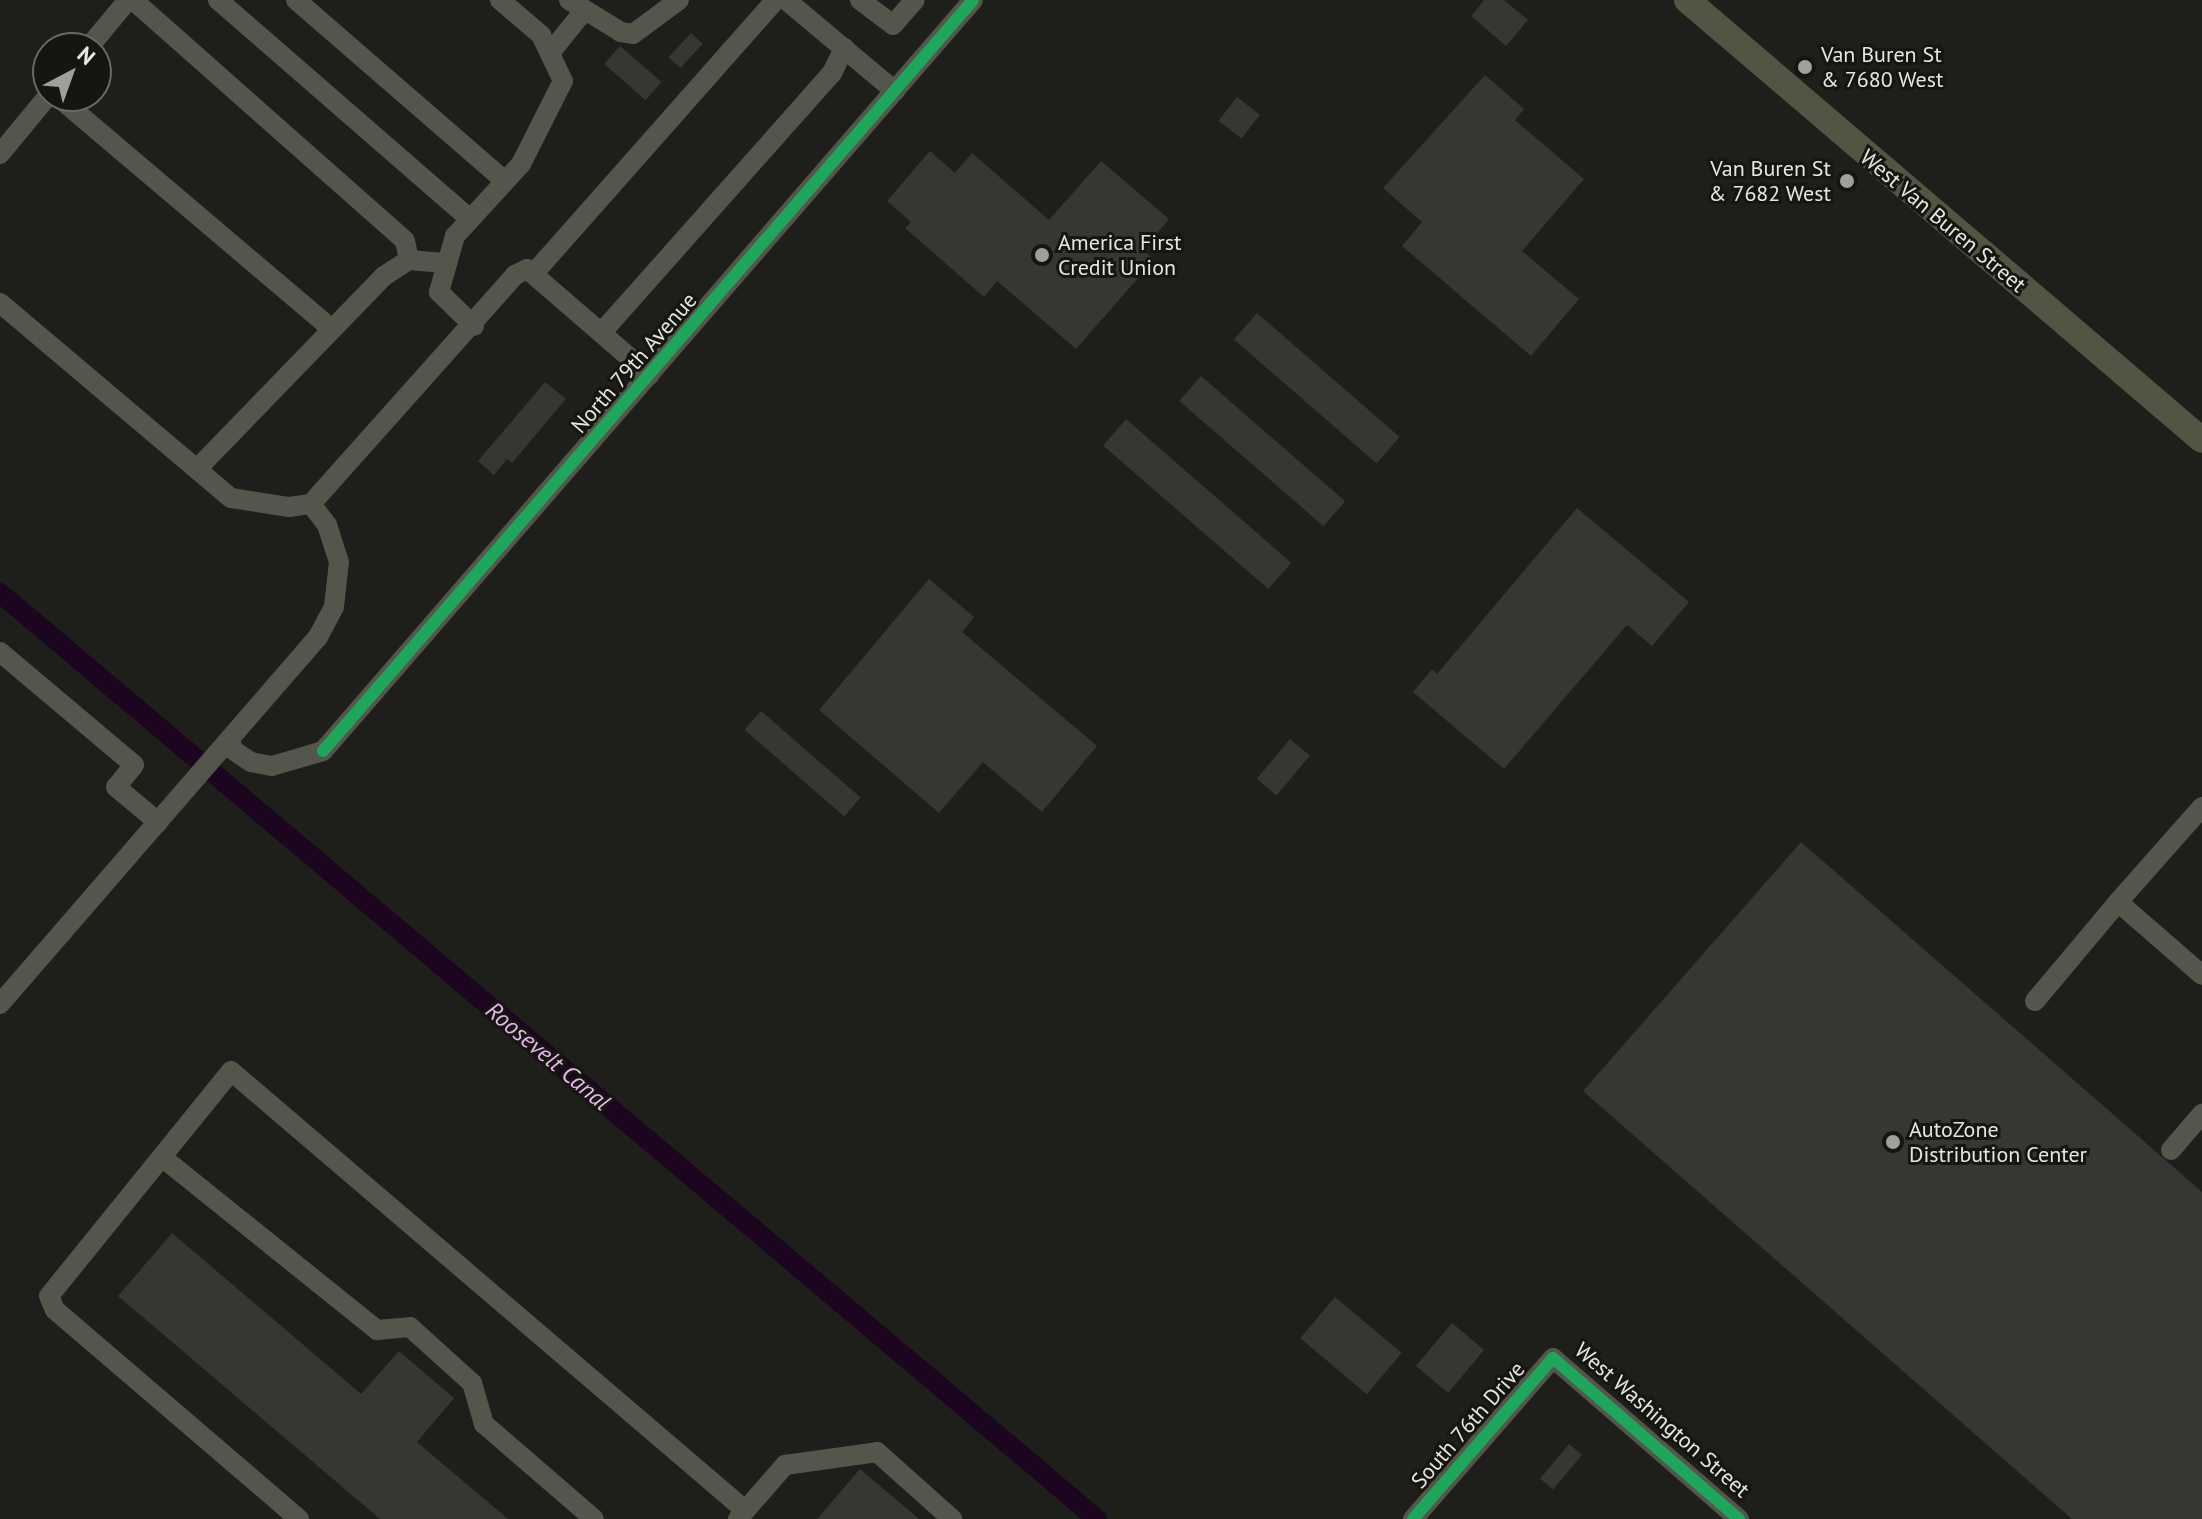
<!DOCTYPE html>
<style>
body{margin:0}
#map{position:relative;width:2202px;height:1519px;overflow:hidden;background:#1e1e1a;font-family:"PT Sans",sans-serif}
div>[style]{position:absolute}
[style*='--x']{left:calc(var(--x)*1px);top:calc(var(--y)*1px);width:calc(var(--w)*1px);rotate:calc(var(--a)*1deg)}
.canal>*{height:20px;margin:-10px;padding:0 10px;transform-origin:10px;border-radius:10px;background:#1c061f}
.building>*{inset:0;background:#363633;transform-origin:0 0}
.minor>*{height:20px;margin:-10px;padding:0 10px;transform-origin:10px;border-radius:10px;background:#55564b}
.major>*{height:26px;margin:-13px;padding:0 13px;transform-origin:13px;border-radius:13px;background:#535444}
.cycleway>*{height:12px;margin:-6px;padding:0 6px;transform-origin:6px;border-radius:6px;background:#20a55d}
.dots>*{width:22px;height:22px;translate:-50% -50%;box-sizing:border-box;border:4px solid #15160f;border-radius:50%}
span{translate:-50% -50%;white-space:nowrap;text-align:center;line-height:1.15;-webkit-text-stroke:6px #15160f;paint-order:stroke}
.poi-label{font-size:22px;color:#e5e6e1}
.left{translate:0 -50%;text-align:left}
.right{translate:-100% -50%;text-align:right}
.street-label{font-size:22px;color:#e5e6e1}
.water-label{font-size:24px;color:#e9b5ee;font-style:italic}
.north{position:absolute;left:32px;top:32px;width:80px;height:80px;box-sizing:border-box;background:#15160f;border:2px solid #686963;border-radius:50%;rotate:41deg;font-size:22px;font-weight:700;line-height:32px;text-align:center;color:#e5e6e1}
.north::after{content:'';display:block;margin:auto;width:28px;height:36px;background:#9fa09b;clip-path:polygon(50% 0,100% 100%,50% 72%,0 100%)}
</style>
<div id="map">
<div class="canal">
<i style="--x:0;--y:593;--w:1436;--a:40.17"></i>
</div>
<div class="building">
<i style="clip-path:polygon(1484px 0,1504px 0,1528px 20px,1506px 46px,1471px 16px)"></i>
<i style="left:691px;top:33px;width:16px;height:33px;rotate:43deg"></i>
<i style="left:620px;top:46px;width:55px;height:24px;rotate:41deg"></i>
<i style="clip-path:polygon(1485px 75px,1524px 109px,1515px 120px,1584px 179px,1522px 251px,1579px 299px,1531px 356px,1402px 246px,1422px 222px,1383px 188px)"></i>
<i style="left:1237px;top:97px;width:29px;height:30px;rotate:38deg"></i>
<i style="clip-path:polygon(930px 151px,955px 173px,972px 153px,1049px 220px,1101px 161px,1169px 219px,1143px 250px,1154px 260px,1076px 349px,997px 281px,984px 297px,905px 228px,911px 222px,887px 201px)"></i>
<i style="left:1257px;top:313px;width:189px;height:35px;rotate:41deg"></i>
<i style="left:1201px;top:376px;width:191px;height:33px;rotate:41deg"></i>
<i style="clip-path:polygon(545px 382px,566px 399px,512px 463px,507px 459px,494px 475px,478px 461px)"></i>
<i style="left:1126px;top:419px;width:219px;height:35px;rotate:41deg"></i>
<i style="clip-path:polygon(1577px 508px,1689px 602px,1652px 646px,1627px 625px,1504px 769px,1413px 692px,1432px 669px,1437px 674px)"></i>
<i style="clip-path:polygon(929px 579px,974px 617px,962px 632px,1097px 746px,1042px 812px,983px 762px,939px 813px,819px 710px)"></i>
<i style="left:761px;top:711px;width:132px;height:25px;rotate:41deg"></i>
<i style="left:1290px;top:739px;width:26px;height:52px;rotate:40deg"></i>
<i style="clip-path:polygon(1801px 842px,2202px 1192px,2202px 1519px,2072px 1519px,1583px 1091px)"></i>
<i style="clip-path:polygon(172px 1233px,361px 1394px,399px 1351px,454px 1398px,417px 1442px,508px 1519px,380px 1519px,118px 1296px)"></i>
<i style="left:1335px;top:1297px;width:87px;height:54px;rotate:40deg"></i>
<i style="left:1452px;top:1323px;width:42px;height:56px;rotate:40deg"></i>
<i style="left:1569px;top:1444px;width:17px;height:45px;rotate:40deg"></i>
<i style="clip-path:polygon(860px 1469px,919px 1519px,817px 1519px)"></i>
</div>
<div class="minor">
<i style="--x:133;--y:0;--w:363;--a:41.5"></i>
<i style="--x:405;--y:241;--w:19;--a:78"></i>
<i style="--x:218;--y:0;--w:334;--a:41"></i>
<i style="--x:296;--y:0;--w:276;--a:40.9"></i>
<i style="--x:569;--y:0;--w:61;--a:31.6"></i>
<i style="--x:621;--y:32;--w:12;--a:9"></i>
<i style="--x:633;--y:34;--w:57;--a:-36.5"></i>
<i style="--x:786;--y:0;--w:142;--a:39.9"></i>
<i style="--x:860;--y:0;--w:41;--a:37.1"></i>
<i style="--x:893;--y:25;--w:33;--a:-49"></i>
<i style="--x:88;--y:48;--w:62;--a:-50.2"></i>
<i style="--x:550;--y:53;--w:53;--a:-51.2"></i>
<i style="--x:57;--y:96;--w:360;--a:40.3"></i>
<i style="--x:0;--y:154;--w:75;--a:-50.4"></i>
<i style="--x:535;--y:272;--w:363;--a:-48.5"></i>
<i style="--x:0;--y:303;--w:302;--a:40.2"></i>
<i style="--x:231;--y:498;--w:59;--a:8.8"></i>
<i style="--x:289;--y:507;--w:22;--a:-8"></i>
<i style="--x:311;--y:504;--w:307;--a:-48.3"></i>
<i style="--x:515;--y:275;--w:13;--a:-27"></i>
<i style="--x:527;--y:269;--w:162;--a:40.8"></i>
<i style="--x:474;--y:326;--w:49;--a:-135.8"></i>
<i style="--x:439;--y:292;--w:58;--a:-74.1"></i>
<i style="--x:455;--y:236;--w:98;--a:-47.5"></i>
<i style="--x:521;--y:164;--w:93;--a:-63.2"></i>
<i style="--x:563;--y:81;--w:51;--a:-115.6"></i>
<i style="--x:541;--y:35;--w:54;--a:-139.5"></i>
<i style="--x:602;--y:332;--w:346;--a:-48.4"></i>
<i style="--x:832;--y:73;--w:28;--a:-64"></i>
<i style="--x:197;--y:469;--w:269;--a:-45.9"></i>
<i style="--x:384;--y:276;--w:30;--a:-33"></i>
<i style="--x:409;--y:260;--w:38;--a:5"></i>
<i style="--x:0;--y:652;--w:175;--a:40.1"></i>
<i style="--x:134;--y:765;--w:28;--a:129"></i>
<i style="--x:116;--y:787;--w:55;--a:39.8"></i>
<i style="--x:230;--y:739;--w:11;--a:75"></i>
<i style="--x:233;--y:750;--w:22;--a:34"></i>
<i style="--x:251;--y:762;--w:21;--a:11"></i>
<i style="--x:272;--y:766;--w:53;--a:-16.4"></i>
<i style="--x:323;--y:751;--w:993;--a:-49.12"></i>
<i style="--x:2202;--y:807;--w:127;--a:131.5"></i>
<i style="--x:2118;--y:902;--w:111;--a:41"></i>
<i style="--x:2035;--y:1001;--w:129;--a:-50"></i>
<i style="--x:0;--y:1004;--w:486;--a:-49.1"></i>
<i style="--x:318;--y:637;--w:34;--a:-62"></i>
<i style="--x:334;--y:607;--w:45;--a:-83.7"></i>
<i style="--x:339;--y:562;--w:39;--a:-108"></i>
<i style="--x:327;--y:525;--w:26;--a:-127"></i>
<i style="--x:2171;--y:1150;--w:48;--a:-49.3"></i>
<i style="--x:163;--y:1158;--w:275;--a:38.8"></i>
<i style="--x:377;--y:1330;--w:33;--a:-5"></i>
<i style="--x:410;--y:1327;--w:84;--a:42.1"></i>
<i style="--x:472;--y:1383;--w:43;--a:73.7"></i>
<i style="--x:484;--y:1424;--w:145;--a:40.8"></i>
<i style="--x:299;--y:1519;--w:321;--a:-139.4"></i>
<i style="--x:55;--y:1310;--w:15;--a:-113"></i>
<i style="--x:49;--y:1296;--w:289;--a:-51"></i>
<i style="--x:231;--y:1071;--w:676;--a:40.5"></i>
<i style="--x:738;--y:1519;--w:72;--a:-49"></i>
<i style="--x:785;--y:1465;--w:93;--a:-8"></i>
<i style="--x:877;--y:1452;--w:101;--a:41.8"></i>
<i style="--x:1413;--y:1519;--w:213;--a:-49"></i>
<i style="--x:1553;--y:1358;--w:246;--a:40.9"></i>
</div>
<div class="major">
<i style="--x:1687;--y:0;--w:677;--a:40.51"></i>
</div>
<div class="cycleway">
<i style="--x:323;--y:751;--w:993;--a:-49.12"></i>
<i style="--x:1413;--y:1519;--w:213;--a:-49"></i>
<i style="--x:1553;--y:1358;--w:246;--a:40.9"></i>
</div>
<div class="dots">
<i style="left:1805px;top:67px;background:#9fa09b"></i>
<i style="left:1847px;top:181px;background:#9fa09b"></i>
<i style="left:1042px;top:255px;background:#9fa09b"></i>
<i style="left:1893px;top:1142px;background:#9fa09b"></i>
</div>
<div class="poi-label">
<span class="left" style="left:1821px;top:67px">Van Buren St<br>&amp; 7680 West</span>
<span class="right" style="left:1831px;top:181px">Van Buren St<br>&amp; 7682 West</span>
<span class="left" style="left:1058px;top:255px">America First<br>Credit Union</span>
<span class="left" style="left:1909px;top:1142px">AutoZone<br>Distribution Center</span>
</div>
<div class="street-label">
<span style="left:1943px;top:221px;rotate:40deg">West Van Buren Street</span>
<span style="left:634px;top:363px;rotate:-49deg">North 79th Avenue</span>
<span style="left:1662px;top:1420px;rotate:41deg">West Washington Street</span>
<span style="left:1468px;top:1425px;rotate:-49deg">South 76th Drive</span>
</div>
<div class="water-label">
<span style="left:548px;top:1056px;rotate:40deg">Roosevelt Canal</span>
</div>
<div class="north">N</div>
</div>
